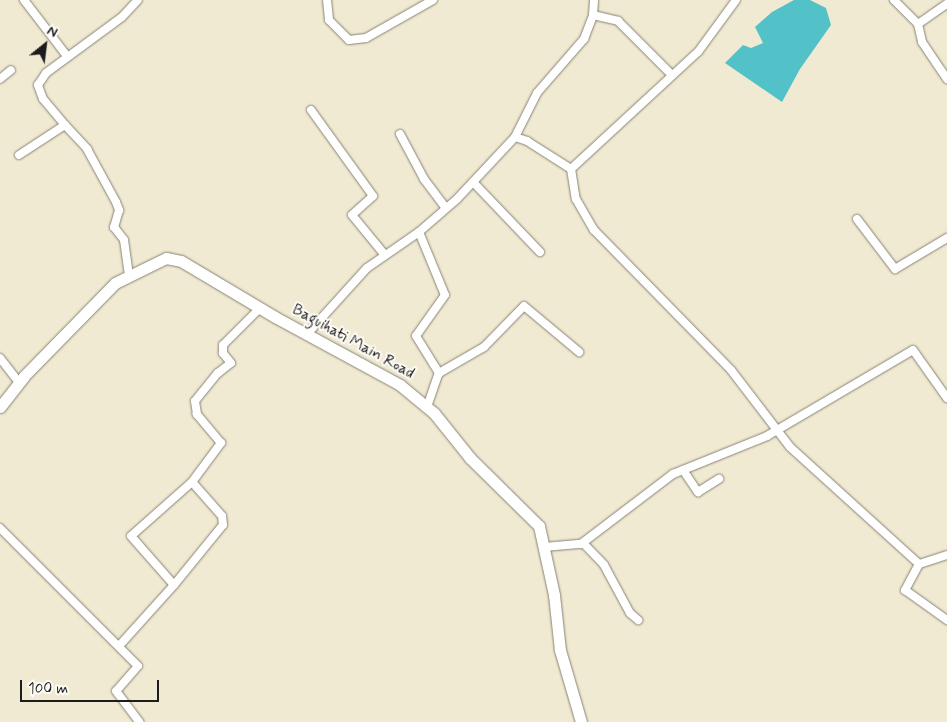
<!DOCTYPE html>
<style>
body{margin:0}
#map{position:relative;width:947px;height:722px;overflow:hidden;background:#f1ead2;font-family:Mynerve,sans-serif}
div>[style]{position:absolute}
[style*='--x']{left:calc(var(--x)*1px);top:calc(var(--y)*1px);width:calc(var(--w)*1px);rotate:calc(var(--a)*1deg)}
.water>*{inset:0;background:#53c2c8}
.roads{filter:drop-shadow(0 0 1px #868377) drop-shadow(0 0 1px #868377)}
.street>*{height:8px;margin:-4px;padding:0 4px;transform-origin:4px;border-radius:4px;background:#fff}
.secondary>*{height:11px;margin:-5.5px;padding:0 5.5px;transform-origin:5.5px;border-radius:5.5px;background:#fff}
span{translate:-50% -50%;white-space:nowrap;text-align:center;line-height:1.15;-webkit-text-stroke:4px #fdfcf7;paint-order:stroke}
.street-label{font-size:16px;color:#1c1c1c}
.north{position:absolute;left:20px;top:20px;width:50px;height:50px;-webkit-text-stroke:4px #fdfcf7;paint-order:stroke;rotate:29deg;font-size:14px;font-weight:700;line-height:20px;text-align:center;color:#1c1c1c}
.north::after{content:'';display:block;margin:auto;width:18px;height:22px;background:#1c1c1c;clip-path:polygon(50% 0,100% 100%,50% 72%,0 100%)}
.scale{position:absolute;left:20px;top:680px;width:139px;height:22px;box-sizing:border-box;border:2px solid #1c1c1c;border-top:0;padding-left:6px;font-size:15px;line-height:18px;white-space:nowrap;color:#1c1c1c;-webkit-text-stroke:4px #fdfcf7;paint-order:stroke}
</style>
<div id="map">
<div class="water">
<i style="clip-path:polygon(794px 0,810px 0,826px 8px,831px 25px,800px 69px,782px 102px,725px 63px,743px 45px,751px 48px,763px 43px,755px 27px,772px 12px)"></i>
</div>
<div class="roads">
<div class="street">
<i style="--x:24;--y:0;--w:71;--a:52.5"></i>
<i style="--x:327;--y:0;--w:20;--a:84"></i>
<i style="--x:329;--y:20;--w:28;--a:45"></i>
<i style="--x:349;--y:40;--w:17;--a:-7"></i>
<i style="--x:366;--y:38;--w:77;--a:-29.6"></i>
<i style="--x:894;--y:0;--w:34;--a:45"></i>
<i style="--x:918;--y:24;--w:35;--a:-35"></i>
<i style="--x:593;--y:15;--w:26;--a:13"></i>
<i style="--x:618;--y:21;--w:76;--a:45"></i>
<i style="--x:918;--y:24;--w:18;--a:77"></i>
<i style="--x:922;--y:42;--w:45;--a:56"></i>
<i style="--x:0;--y:79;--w:14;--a:-39"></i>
<i style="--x:311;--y:110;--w:106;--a:54.2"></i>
<i style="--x:373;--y:196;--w:28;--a:138"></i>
<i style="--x:352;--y:215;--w:50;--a:50.6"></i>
<i style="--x:65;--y:125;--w:33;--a:47"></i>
<i style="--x:87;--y:149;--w:60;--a:61.3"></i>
<i style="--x:116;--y:202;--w:9;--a:69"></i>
<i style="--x:119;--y:210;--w:18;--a:106"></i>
<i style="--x:114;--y:227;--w:16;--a:52"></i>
<i style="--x:124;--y:240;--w:37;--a:82"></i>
<i style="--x:400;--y:134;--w:51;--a:61.9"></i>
<i style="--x:424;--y:179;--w:36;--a:53"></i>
<i style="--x:515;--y:137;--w:13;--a:18"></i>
<i style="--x:527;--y:141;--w:52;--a:32.5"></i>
<i style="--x:571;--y:169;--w:30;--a:81"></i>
<i style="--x:576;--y:199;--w:36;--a:60"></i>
<i style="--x:594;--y:230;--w:196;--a:45.6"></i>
<i style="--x:731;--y:370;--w:97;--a:52.5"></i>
<i style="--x:790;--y:447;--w:174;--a:42.2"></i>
<i style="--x:19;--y:155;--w:55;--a:-33.1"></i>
<i style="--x:65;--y:125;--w:34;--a:-130"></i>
<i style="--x:43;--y:99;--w:15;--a:-110"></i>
<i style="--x:38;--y:85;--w:14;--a:-56"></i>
<i style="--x:46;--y:73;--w:94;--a:-36.4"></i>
<i style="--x:122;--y:17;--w:23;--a:-47"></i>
<i style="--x:571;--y:169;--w:173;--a:-42.7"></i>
<i style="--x:698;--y:52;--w:64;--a:-53.8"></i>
<i style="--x:473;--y:182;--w:97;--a:46.3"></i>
<i style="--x:857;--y:219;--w:63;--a:52.8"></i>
<i style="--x:895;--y:269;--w:61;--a:-30.8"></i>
<i style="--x:419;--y:232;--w:68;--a:67.6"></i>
<i style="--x:445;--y:295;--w:50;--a:125.3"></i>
<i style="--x:416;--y:336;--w:44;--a:58.1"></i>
<i style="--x:308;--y:333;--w:88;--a:-47.8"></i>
<i style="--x:367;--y:268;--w:63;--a:-34.7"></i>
<i style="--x:419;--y:232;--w:50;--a:-41"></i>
<i style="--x:457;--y:199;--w:85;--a:-46.9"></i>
<i style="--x:515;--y:137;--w:49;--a:-63.4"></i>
<i style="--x:537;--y:93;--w:72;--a:-49"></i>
<i style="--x:584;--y:39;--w:26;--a:-69"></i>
<i style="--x:593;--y:15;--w:15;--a:-86"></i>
<i style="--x:0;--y:358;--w:31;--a:52"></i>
<i style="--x:427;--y:407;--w:36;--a:-71"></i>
<i style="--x:439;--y:373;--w:52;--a:-30"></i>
<i style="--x:484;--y:347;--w:57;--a:-45.7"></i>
<i style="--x:524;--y:306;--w:72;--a:39.9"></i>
<i style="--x:683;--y:470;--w:27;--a:56"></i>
<i style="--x:698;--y:492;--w:25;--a:-32"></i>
<i style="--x:192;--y:482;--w:49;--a:-53.4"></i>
<i style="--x:221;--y:443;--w:38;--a:-130"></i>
<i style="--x:197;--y:414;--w:13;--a:-99"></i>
<i style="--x:195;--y:401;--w:36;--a:-51"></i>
<i style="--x:218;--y:373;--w:16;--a:-38"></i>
<i style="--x:231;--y:363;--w:13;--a:-129"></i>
<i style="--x:223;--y:353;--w:8;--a:-90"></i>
<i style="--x:223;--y:345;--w:52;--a:-45"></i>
<i style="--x:0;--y:528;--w:195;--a:45"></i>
<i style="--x:138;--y:666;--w:33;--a:131"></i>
<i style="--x:116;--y:691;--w:39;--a:53"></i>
<i style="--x:583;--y:543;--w:30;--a:46"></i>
<i style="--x:604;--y:565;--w:55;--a:61.6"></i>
<i style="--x:630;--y:613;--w:11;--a:41"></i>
<i style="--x:544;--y:547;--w:37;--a:-5"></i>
<i style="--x:581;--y:544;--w:116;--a:-37.3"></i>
<i style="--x:673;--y:474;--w:101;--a:-22"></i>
<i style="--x:767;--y:436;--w:169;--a:-30.5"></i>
<i style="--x:913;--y:350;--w:59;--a:54.7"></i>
<i style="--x:947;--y:555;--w:29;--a:162"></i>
<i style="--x:919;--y:564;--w:30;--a:118"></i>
<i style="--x:905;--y:590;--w:52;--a:35.5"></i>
<i style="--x:119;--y:646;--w:82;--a:-48"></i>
<i style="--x:174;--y:585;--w:77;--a:-50.8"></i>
<i style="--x:223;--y:525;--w:9;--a:-96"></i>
<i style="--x:222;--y:516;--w:45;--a:-131.4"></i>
<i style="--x:192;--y:482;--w:81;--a:138.5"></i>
<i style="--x:131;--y:536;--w:65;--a:48.7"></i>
</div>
<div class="secondary">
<i style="--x:0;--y:407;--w:39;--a:-52"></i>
<i style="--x:24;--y:376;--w:130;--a:-45.6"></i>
<i style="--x:115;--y:283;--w:57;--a:-26.1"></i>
<i style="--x:166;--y:258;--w:15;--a:11"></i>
<i style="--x:181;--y:261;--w:109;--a:30.8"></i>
<i style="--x:275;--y:317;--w:142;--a:28.5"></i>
<i style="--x:400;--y:385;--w:44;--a:39.5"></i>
<i style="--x:434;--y:413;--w:58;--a:51.3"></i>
<i style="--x:470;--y:458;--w:97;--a:44.6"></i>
<i style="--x:539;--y:526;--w:71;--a:77.7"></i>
<i style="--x:554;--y:595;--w:55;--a:83.8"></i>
<i style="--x:560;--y:650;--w:75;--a:73.7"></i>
</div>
</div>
<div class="street-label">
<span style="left:353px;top:342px;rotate:29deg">Baguihati Main Road</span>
</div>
<div class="north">N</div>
<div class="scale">100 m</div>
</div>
